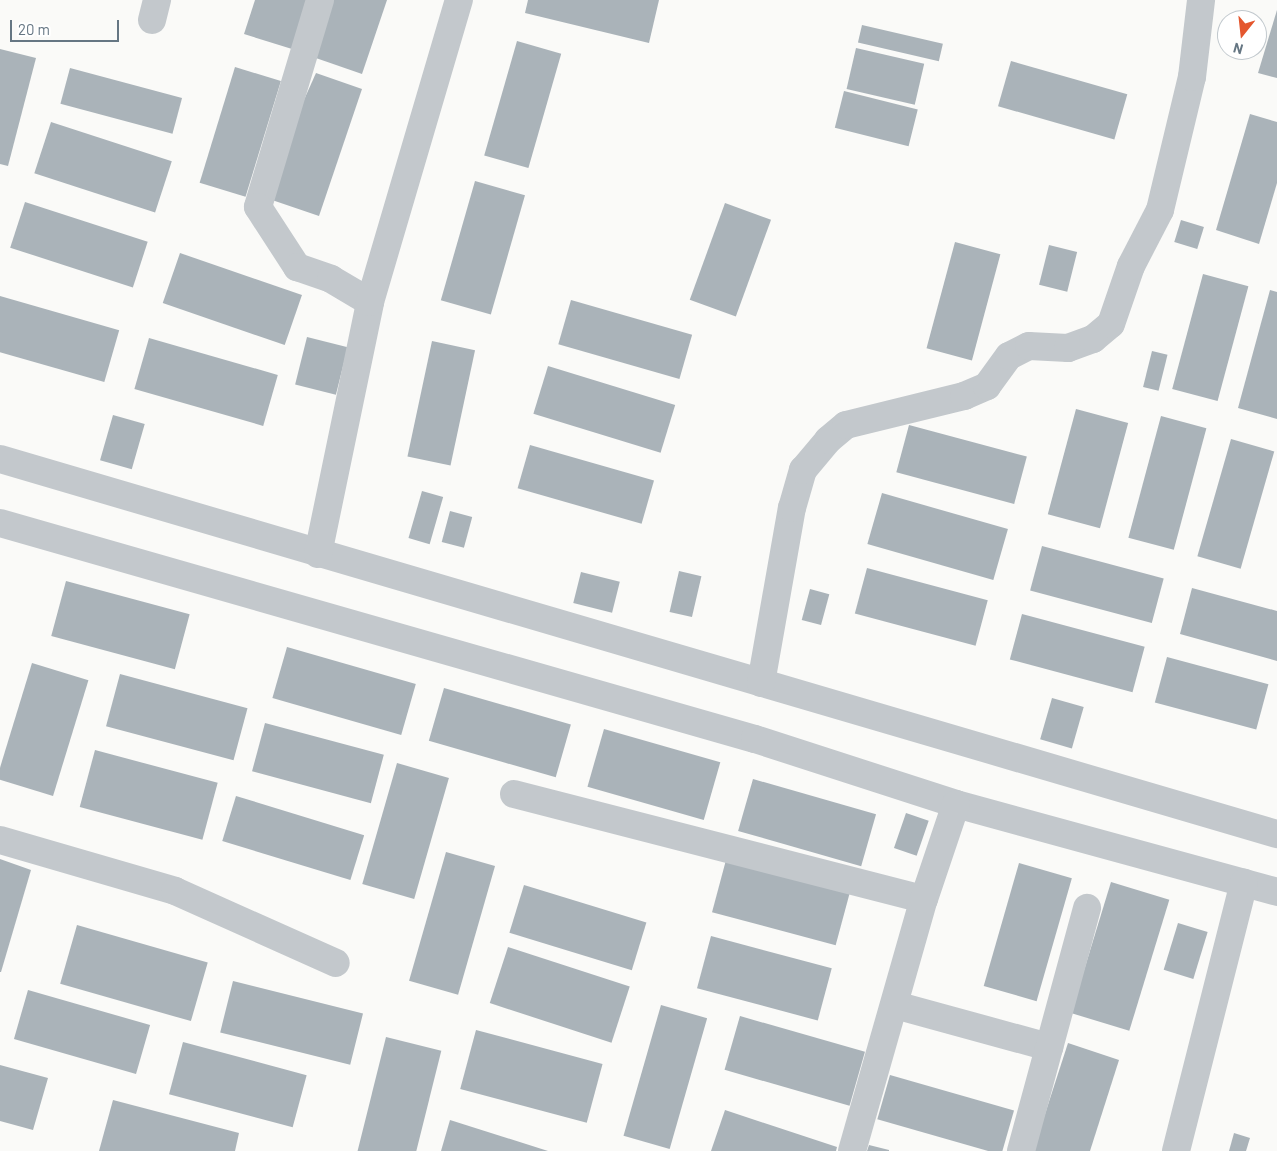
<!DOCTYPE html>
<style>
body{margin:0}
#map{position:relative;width:1277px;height:1151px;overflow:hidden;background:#fafaf8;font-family:Barlow,sans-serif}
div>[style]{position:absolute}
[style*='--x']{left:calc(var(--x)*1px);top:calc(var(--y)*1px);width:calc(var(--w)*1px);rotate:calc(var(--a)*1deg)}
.building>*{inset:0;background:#aab3b9;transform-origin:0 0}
.minor>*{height:28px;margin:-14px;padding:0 14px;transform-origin:14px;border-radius:14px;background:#c3c8cc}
span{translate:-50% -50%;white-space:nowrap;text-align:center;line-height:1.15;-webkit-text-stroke:5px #fff;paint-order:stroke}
.north{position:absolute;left:1217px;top:10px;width:50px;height:50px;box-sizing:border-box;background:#fff;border:1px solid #c1c8cd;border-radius:50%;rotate:196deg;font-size:14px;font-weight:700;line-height:20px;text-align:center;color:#657683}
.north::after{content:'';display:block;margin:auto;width:18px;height:22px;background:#e4572e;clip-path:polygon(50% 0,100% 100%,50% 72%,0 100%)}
.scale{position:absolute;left:10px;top:20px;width:109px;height:22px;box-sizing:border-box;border:2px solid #657683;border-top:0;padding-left:6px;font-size:15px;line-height:18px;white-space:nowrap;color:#657683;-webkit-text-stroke:4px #fff;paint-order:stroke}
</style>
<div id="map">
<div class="building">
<i style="clip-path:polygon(255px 0,307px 0,292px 49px,244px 34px)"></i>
<i style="clip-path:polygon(332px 0,387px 0,362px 74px,313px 57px)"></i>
<i style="clip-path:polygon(528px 0,659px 0,649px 43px,525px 13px)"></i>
<i style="clip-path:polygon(1277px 10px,1277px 78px,1258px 73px)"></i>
<i style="left:862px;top:25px;width:83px;height:18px;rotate:13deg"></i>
<i style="left:517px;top:41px;width:46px;height:119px;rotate:16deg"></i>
<i style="left:856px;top:48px;width:70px;height:42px;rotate:13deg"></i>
<i style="clip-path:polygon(0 49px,36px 58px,8px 166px,0 164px)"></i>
<i style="left:1011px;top:61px;width:121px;height:47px;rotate:16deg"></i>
<i style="left:235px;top:67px;width:48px;height:121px;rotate:17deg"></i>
<i style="left:70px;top:68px;width:116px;height:37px;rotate:15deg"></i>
<i style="clip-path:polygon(316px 73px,362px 89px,319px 216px,272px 200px,290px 131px)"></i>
<i style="left:844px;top:91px;width:76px;height:38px;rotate:14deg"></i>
<i style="clip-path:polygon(1250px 114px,1277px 122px,1277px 183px,1259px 244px,1216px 230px)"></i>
<i style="left:51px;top:122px;width:127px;height:54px;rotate:18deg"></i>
<i style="left:475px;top:181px;width:52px;height:124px;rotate:16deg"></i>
<i style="left:25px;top:202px;width:129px;height:48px;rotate:18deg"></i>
<i style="left:725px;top:203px;width:49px;height:103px;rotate:20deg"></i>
<i style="left:1181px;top:220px;width:24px;height:23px;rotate:17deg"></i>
<i style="left:955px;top:242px;width:47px;height:110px;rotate:15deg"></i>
<i style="left:1049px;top:245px;width:29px;height:41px;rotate:14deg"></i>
<i style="left:180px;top:253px;width:129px;height:53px;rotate:19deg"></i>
<i style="left:1203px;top:274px;width:47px;height:119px;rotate:15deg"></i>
<i style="clip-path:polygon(1270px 290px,1277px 292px,1277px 419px,1238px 408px)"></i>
<i style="left:0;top:296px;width:124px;height:54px;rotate:16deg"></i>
<i style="left:571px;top:300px;width:126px;height:46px;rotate:16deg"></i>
<i style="left:307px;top:337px;width:42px;height:49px;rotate:14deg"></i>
<i style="left:149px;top:338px;width:134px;height:53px;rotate:16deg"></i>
<i style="left:432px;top:341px;width:44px;height:118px;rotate:12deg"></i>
<i style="left:1152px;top:351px;width:16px;height:37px;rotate:14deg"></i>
<i style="left:548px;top:366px;width:133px;height:50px;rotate:17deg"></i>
<i style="left:1076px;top:409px;width:54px;height:109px;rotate:15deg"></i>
<i style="left:113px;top:415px;width:33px;height:47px;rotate:16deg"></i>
<i style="left:1161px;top:416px;width:47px;height:126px;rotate:15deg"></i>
<i style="left:909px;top:425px;width:122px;height:49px;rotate:15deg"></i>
<i style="left:1231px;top:439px;width:45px;height:122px;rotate:16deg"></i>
<i style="left:530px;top:445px;width:129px;height:45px;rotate:16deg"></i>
<i style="left:422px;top:491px;width:22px;height:49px;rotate:16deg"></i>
<i style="left:882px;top:493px;width:131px;height:53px;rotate:16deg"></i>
<i style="left:450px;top:511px;width:23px;height:32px;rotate:15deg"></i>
<i style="left:1042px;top:546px;width:126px;height:46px;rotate:15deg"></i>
<i style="left:867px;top:568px;width:125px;height:47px;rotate:15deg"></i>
<i style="left:679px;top:571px;width:23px;height:42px;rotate:13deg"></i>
<i style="left:581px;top:572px;width:40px;height:32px;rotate:14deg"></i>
<i style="left:66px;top:581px;width:128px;height:57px;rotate:15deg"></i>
<i style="clip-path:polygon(1192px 588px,1277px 611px,1277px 661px,1180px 634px)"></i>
<i style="left:810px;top:589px;width:20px;height:32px;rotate:15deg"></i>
<i style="left:1022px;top:614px;width:127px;height:47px;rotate:15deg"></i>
<i style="left:287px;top:647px;width:134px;height:53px;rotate:16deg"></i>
<i style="left:1167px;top:657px;width:105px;height:47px;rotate:15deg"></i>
<i style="left:32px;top:663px;width:59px;height:121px;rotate:17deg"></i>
<i style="left:120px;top:674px;width:132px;height:54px;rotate:15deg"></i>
<i style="left:444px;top:688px;width:132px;height:55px;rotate:16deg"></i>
<i style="left:1052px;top:698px;width:33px;height:43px;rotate:16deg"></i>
<i style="left:265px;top:723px;width:123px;height:50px;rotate:15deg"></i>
<i style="left:604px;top:729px;width:121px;height:60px;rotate:16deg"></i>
<i style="left:95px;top:750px;width:127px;height:59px;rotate:15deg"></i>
<i style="left:397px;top:763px;width:54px;height:126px;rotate:16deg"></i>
<i style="left:753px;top:779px;width:128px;height:54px;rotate:16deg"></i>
<i style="left:236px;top:796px;width:134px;height:47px;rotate:17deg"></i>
<i style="left:906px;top:813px;width:24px;height:37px;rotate:19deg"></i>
<i style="left:446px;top:852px;width:51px;height:134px;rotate:16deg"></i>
<i style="clip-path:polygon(0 859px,31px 870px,1px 972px,0 972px)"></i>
<i style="left:726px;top:860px;width:128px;height:54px;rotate:15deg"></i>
<i style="left:1019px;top:863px;width:55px;height:128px;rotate:16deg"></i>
<i style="left:1111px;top:882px;width:61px;height:137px;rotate:17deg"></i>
<i style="left:524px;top:885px;width:128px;height:50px;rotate:17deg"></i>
<i style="left:1178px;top:923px;width:31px;height:49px;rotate:17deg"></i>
<i style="left:77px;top:925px;width:136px;height:61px;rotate:16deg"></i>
<i style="left:711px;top:936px;width:125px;height:54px;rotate:15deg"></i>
<i style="left:508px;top:947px;width:128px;height:59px;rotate:18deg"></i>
<i style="left:233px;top:981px;width:134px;height:53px;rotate:14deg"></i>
<i style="left:28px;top:990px;width:127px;height:51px;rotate:16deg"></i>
<i style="left:661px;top:1005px;width:48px;height:136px;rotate:16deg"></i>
<i style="left:740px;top:1016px;width:130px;height:56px;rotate:16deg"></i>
<i style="left:476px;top:1030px;width:131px;height:61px;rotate:15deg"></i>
<i style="left:386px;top:1037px;width:57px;height:118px;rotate:14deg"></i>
<i style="left:183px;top:1042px;width:128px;height:54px;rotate:15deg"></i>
<i style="clip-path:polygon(1068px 1043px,1119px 1060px,1090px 1151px,1033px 1151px)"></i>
<i style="clip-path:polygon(0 1065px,48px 1078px,33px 1130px,0 1121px)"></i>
<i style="left:890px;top:1075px;width:129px;height:46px;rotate:16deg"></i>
<i style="clip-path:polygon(113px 1100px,239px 1133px,235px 1151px,99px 1151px)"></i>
<i style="clip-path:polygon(725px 1110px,837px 1147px,836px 1151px,711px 1151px)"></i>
<i style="clip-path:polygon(450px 1120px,548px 1151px,441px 1151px)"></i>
<i style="clip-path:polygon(1234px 1133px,1250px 1138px,1246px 1151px,1229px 1151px)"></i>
<i style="clip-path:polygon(869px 1145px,889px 1150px,889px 1151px,867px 1151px)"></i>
</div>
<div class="minor">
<i style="--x:320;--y:0;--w:216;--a:106.7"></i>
<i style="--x:258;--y:207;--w:72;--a:57"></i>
<i style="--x:297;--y:267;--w:36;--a:19"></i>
<i style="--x:331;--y:279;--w:45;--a:30.5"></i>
<i style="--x:152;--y:20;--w:21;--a:-76"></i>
<i style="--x:0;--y:459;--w:1331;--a:16.37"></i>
<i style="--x:0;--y:523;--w:785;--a:15.97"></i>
<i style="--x:755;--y:739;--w:211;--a:17.9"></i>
<i style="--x:956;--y:804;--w:333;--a:15.3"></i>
<i style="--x:318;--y:554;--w:257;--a:-78.3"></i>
<i style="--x:370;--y:302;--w:315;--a:-73.6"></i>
<i style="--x:761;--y:683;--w:178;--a:-80"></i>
<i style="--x:792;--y:508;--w:40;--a:-74"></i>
<i style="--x:803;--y:470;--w:39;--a:-50"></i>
<i style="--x:828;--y:440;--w:23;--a:-40"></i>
<i style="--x:846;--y:425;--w:122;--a:-13.8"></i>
<i style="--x:964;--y:396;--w:25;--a:-23"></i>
<i style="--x:987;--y:386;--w:37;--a:-54"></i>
<i style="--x:1009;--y:356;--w:22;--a:-27"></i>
<i style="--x:1029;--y:346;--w:39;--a:3"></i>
<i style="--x:1068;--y:348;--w:27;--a:-20"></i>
<i style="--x:1093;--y:339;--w:23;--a:-40"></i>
<i style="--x:1111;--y:324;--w:61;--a:-71"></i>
<i style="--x:1131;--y:266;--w:63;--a:-62.6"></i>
<i style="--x:1160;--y:210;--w:137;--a:-76.5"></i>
<i style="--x:1192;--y:77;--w:78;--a:-83.3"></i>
<i style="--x:514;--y:794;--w:423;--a:14.4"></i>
<i style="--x:0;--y:840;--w:182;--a:16.2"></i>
<i style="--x:175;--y:891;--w:176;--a:24.1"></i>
<i style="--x:895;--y:1005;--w:160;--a:15.3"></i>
<i style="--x:852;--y:1151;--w:262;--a:-74.1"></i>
<i style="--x:924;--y:899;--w:100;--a:-71.4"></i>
<i style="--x:1021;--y:1151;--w:252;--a:-74.8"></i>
<i style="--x:1176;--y:1151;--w:277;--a:-75.8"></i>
</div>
<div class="north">N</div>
<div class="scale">20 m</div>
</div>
